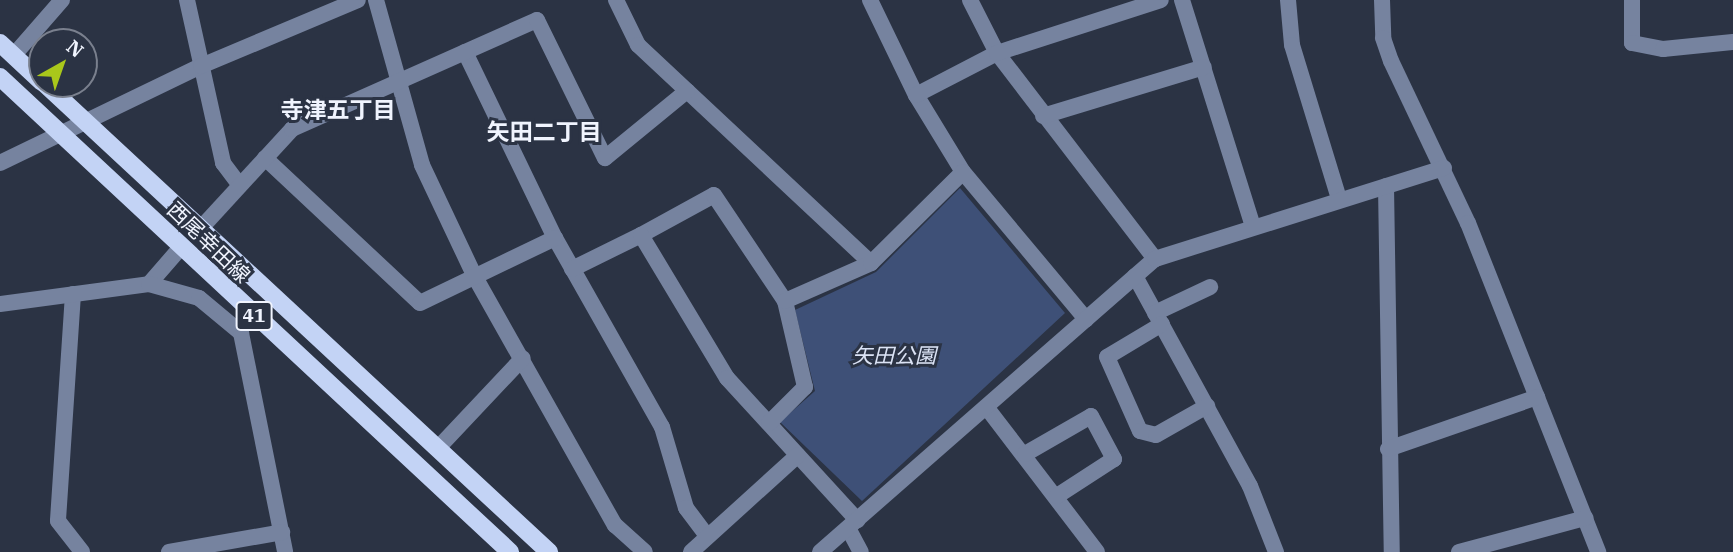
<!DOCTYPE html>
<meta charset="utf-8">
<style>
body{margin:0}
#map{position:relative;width:1733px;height:552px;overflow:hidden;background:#2b3344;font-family:"IBM Plex Serif","Noto Sans JP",serif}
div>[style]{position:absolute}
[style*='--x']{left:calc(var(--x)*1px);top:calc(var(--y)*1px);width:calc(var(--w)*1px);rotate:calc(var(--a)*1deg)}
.green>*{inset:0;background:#3e5077}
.minor>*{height:16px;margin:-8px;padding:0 8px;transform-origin:8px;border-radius:8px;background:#76839f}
.major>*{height:18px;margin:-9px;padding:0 9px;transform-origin:9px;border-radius:9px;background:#c3d3f5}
span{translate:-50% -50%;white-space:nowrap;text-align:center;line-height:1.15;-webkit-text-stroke:6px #2b3344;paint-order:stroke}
.shield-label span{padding:2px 5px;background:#2b3344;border:2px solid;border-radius:5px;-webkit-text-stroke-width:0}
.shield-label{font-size:19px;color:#f0f4fe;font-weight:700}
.street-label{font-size:21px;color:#f0f4fe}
.park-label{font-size:21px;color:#dbe3f5;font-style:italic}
.neighbourhood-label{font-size:23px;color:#f0f4fe;font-weight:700}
.north{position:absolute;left:28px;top:28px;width:70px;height:70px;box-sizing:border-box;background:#2b3344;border:2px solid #7a808e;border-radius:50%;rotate:40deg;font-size:19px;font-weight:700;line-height:28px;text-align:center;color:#f0f4fe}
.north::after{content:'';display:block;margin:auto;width:24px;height:32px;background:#a9c71b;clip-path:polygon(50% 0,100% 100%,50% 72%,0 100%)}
</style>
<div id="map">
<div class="green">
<i style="clip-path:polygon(960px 188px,1065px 313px,862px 501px,780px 422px,815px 391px,795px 310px,876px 272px)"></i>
</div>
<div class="minor">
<i style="--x:187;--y:0;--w:167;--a:77.5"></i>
<i style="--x:223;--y:163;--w:26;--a:53"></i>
<i style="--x:376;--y:0;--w:171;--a:74.4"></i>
<i style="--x:422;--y:165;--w:124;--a:64.7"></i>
<i style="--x:475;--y:277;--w:285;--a:60.6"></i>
<i style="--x:615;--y:525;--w:40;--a:42"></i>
<i style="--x:616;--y:0;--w:50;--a:63.9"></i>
<i style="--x:638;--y:45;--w:319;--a:43.1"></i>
<i style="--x:870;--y:0;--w:106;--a:64.2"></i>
<i style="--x:916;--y:95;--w:90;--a:58.6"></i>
<i style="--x:963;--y:172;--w:192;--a:50.1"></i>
<i style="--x:970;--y:0;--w:59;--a:63"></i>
<i style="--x:997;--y:53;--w:260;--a:52.5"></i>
<i style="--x:1182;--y:0;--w:238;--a:72.6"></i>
<i style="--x:1288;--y:0;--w:45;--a:84.9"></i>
<i style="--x:1292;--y:45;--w:161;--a:73"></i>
<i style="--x:1382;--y:0;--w:38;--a:88"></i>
<i style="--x:1383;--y:38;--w:24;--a:71"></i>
<i style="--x:1391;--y:61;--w:179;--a:64.6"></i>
<i style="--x:1468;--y:223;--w:354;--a:68.4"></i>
<i style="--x:1632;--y:0;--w:43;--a:90"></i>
<i style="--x:1632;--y:43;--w:32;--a:11"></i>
<i style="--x:1663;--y:49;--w:70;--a:-5.7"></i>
<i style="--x:465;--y:52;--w:207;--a:64.2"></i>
<i style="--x:555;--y:238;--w:217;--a:60.5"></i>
<i style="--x:662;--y:427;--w:84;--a:73.5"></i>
<i style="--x:686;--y:508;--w:35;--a:53"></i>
<i style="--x:14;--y:55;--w:73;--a:-48.9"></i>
<i style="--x:916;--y:95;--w:91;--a:-27.4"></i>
<i style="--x:997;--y:53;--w:172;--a:-17.9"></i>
<i style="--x:1043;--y:116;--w:168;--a:-16.9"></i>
<i style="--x:265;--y:158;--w:212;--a:43.1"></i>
<i style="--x:420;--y:303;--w:150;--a:-25.7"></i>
<i style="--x:0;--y:163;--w:223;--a:-25.8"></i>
<i style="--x:201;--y:66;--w:170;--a:-22.8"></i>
<i style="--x:1386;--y:186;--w:366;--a:89.1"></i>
<i style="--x:202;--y:227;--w:133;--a:-47.4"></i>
<i style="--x:292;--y:129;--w:268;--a:-24"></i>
<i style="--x:537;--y:20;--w:154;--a:63.8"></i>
<i style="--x:605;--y:158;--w:106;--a:-39.3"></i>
<i style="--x:641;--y:235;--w:83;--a:-28.7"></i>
<i style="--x:714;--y:195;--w:128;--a:56.2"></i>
<i style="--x:572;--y:269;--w:77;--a:-26.2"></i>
<i style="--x:641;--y:235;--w:167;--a:59"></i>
<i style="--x:727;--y:378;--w:193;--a:47.5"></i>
<i style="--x:1135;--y:276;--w:239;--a:61.3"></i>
<i style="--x:1250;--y:486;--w:71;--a:68.5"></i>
<i style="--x:149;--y:284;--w:50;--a:-49"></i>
<i style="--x:73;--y:294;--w:227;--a:93.8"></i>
<i style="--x:58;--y:521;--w:39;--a:52"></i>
<i style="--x:0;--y:304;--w:150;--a:-7.6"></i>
<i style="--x:149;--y:284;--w:52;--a:15.6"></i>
<i style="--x:199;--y:298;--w:55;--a:39.8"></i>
<i style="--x:241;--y:333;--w:223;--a:78.6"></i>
<i style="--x:1155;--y:313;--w:61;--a:-25.3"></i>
<i style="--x:1162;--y:324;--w:64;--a:149"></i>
<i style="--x:1107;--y:357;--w:81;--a:66"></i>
<i style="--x:1140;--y:431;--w:16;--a:14"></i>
<i style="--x:1156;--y:435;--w:59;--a:-29.6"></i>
<i style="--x:987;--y:408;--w:181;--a:52.6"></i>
<i style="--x:769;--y:423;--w:51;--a:-45"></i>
<i style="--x:805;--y:387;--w:88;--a:-103.1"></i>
<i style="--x:785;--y:301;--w:94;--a:-23.8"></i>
<i style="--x:871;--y:263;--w:129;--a:-44.7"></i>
<i style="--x:439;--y:447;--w:122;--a:-46.7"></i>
<i style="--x:1388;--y:449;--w:158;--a:-19.2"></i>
<i style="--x:1025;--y:454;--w:76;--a:-29.9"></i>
<i style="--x:1091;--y:416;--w:49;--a:61.9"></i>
<i style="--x:1114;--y:459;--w:68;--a:147"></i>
<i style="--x:848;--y:528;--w:27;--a:62"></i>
<i style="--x:169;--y:552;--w:115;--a:-10"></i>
<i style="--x:691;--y:552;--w:144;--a:-42.2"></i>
<i style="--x:820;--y:552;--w:445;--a:-41.2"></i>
<i style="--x:1155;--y:259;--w:303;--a:-17.5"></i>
<i style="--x:1459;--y:552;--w:131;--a:-15.1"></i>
</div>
<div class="major">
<i style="--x:0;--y:43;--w:57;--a:42.9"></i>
<i style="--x:0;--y:77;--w:697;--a:42.96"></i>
<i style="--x:45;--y:84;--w:688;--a:42.88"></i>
</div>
<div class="shield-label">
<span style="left:254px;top:316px">41</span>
</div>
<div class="street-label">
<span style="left:209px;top:242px;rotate:44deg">西尾幸田線</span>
</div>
<div class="park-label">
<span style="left:894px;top:355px">矢田公園</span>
</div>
<div class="neighbourhood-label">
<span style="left:338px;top:109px">寺津五丁目</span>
<span style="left:544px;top:131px">矢田二丁目</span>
</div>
<div class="north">N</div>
</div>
